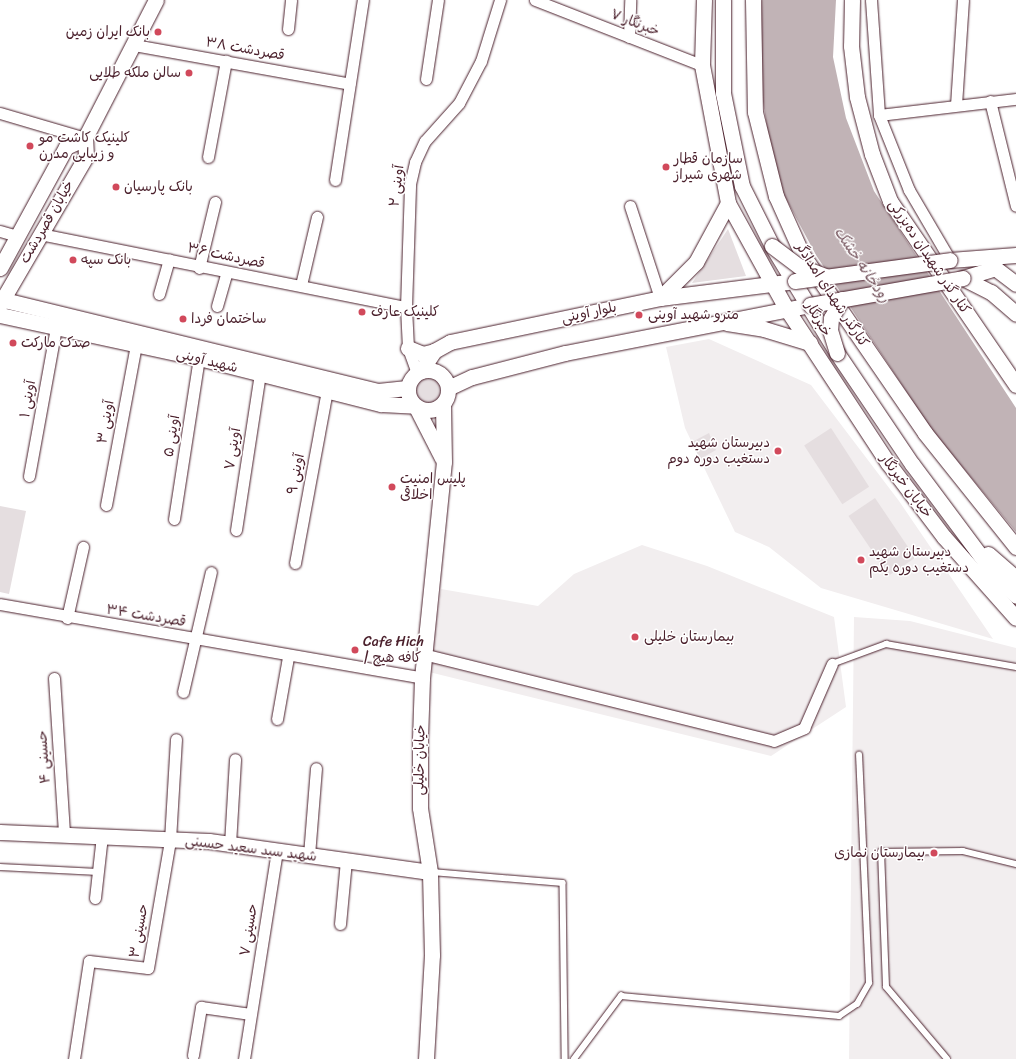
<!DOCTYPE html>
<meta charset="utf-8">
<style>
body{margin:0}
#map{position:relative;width:1016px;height:1059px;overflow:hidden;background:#fff;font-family:Sriracha,"Playpen Sans Arabic",sans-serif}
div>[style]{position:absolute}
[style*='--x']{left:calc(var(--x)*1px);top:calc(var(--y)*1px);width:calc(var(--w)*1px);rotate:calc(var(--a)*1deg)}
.built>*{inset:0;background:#f2eeef}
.green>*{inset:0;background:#e5dee0;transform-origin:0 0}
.round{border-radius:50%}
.water>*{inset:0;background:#c1b3b6}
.roads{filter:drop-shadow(0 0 1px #4a1f2b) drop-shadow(0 0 1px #4a1f2b)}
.lane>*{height:5.5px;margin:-2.75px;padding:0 2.75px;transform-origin:2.75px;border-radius:2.75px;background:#fff}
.street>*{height:11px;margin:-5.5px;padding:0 5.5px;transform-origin:5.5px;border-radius:5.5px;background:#fff}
.secondary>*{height:15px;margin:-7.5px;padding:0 7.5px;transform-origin:7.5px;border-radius:7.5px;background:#fff}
.secondary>.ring{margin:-7.5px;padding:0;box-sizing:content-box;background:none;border:15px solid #fff;border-radius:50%}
.bridges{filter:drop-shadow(0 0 1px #4a1f2b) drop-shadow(0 0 1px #4a1f2b)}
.secondary-bridge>*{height:15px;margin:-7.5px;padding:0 7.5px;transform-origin:7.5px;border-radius:7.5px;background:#fff}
.dots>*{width:11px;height:11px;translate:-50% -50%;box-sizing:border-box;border:2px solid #fff;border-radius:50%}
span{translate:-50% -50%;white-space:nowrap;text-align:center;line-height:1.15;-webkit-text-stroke:3px #fff;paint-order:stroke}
.street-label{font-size:14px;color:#4a1f2b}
.poi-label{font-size:14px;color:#4a1f2b}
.right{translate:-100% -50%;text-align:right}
.left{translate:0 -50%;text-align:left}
.water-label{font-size:15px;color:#74535c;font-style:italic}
</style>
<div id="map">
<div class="built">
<i style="clip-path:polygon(709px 339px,811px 385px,899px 501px,993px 639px,821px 588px,769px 547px,735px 532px,685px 428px,666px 347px)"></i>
<i style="clip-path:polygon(642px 545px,707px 566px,834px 617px,846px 707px,771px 756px,429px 672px,441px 589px,538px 606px,574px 574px)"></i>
<i style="clip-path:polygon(854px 617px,910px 621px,1016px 648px,1016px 1059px,849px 1059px)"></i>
</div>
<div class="green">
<i style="clip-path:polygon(728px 229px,746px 276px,692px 283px)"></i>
<i class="round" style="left:413px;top:375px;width:30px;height:30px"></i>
<i style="left:831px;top:428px;width:70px;height:32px;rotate:57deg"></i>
<i style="clip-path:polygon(709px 433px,716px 450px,700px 459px,692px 442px)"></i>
<i style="left:875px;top:498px;width:72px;height:32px;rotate:56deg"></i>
<i style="clip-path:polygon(0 506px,26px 511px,9px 594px,0 592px)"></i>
</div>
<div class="water">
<i style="clip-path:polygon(762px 0,836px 0,833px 57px,846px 118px,874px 191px,1016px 408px,1016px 532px,931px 429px,816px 255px,784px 195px,769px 140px,759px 76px)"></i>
</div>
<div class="roads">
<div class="lane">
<i style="--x:832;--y:664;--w:58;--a:-20.3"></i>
<i style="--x:886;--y:644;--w:132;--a:10"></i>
<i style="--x:0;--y:867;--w:98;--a:2.9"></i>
<i style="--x:432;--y:872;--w:131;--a:4.8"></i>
<i style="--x:563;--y:883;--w:176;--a:89.3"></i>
<i style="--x:574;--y:1059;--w:79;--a:-53.3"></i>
<i style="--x:621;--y:996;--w:219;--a:5.2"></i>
<i style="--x:839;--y:1016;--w:22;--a:-34"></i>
<i style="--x:857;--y:1004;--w:24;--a:-60"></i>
<i style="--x:869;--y:983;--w:228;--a:-92.5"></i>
<i style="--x:947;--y:1059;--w:94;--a:-130.3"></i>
<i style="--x:886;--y:987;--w:135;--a:-92.1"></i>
<i style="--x:881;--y:852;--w:82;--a:-0.7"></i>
<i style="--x:963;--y:851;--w:55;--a:13.8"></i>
</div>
<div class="street">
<i style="--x:535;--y:0;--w:179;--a:21.3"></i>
<i style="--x:871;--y:0;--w:115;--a:86"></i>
<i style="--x:879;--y:115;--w:81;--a:68.2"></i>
<i style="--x:909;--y:190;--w:81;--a:59.6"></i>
<i style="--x:288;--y:29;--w:29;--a:-84"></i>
<i style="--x:629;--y:37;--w:37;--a:-88"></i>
<i style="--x:134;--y:45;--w:219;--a:10.2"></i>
<i style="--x:426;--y:79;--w:80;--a:-81.4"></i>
<i style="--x:990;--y:101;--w:108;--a:76.1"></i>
<i style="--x:956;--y:105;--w:105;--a:-86.2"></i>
<i style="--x:0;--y:113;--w:89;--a:16.4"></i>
<i style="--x:879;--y:115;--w:138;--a:-6.7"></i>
<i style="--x:208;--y:157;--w:98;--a:-79.4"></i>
<i style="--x:335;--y:180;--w:182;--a:-81.2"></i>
<i style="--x:630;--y:206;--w:97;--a:71.9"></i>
<i style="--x:0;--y:231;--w:19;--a:16"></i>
<i style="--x:40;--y:234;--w:373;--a:11.3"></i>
<i style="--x:199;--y:268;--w:68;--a:-76.4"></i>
<i style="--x:301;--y:285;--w:70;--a:-76.8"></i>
<i style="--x:159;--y:294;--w:36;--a:-74"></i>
<i style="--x:217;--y:306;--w:33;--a:-74"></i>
<i style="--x:417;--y:373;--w:27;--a:-110"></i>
<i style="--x:408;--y:348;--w:41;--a:-92.8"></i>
<i style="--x:406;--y:307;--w:123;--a:-88.1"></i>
<i style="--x:410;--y:184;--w:23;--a:-77"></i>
<i style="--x:415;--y:162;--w:23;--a:-65"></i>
<i style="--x:425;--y:141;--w:51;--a:-48.2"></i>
<i style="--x:459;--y:103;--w:47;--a:-62.4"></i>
<i style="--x:481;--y:61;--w:64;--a:-72.7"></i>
<i style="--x:29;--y:476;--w:150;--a:-79.7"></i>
<i style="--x:106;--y:505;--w:164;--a:-79.4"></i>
<i style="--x:174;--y:519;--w:163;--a:-81.2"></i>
<i style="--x:236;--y:530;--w:158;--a:-81.3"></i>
<i style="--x:295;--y:563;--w:175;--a:-79.5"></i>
<i style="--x:0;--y:604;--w:428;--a:9.9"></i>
<i style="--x:67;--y:618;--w:73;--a:-77.3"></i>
<i style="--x:427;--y:655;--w:357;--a:13.9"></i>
<i style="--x:774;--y:741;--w:33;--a:-23"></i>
<i style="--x:804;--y:728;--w:70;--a:-66.4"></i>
<i style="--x:54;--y:678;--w:156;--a:86.3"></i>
<i style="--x:183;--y:692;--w:123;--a:-76.9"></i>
<i style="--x:277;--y:719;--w:63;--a:-79.9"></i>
<i style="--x:230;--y:844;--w:85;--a:-86.6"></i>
<i style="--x:309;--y:855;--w:87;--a:-85.4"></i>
<i style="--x:95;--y:898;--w:62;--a:-83.6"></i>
<i style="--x:340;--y:924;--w:64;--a:-84.6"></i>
<i style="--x:193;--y:1055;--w:49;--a:-80.5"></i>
<i style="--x:201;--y:1007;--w:50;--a:8"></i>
<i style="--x:74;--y:1059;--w:99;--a:-81.3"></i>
<i style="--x:89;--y:961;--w:59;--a:6.8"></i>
<i style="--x:148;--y:968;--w:130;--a:-80.2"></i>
<i style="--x:170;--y:840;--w:101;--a:-86.6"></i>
<i style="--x:244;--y:1059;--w:212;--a:-81"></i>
</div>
<div class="secondary">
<i style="--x:704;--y:0;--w:65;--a:91.8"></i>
<i style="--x:702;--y:65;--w:140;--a:79.3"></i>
<i style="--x:728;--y:203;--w:120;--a:61.1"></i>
<i style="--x:786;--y:308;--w:186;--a:56.7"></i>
<i style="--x:888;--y:463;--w:93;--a:52.9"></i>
<i style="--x:944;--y:537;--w:108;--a:48.4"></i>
<i style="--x:723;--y:0;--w:93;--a:90"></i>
<i style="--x:723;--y:93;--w:95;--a:78.5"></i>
<i style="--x:742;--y:186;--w:67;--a:63.4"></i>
<i style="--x:772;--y:246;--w:125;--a:58.7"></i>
<i style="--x:837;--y:353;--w:134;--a:56"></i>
<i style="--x:912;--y:464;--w:142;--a:53.3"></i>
<i style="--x:997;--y:578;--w:26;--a:43"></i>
<i style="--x:753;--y:0;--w:112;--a:89"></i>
<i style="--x:755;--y:112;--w:87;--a:76"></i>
<i style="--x:776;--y:196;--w:64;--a:65.9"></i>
<i style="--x:802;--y:254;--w:217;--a:55.5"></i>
<i style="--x:925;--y:433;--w:146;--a:51.4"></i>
<i style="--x:852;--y:0;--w:46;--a:91.2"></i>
<i style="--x:851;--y:46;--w:51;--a:83.3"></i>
<i style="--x:857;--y:97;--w:59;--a:75.3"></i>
<i style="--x:872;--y:154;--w:50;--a:69"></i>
<i style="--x:890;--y:201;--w:223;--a:55.6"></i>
<i style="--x:950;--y:260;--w:66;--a:-4.3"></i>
<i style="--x:0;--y:268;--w:138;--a:-61.4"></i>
<i style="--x:66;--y:147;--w:21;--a:-25"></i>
<i style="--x:963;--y:278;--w:31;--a:27"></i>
<i style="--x:991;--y:292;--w:33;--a:41"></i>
<i style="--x:963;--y:278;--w:34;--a:-17"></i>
<i style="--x:995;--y:268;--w:26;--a:37"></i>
<i style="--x:660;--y:298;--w:51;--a:-45"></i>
<i style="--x:696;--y:262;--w:67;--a:-61.5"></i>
<i style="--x:0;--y:299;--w:389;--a:13.7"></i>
<i style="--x:378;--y:391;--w:29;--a:-6"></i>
<i style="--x:0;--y:304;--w:171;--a:-59.8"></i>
<i style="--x:86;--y:156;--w:18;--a:-93"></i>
<i style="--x:85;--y:138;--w:155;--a:-62.8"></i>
<i style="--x:0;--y:315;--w:204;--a:12.2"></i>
<i style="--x:199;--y:358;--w:188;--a:14.2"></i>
<i style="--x:381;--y:404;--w:34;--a:3"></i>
<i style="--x:727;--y:323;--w:37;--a:9"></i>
<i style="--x:764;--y:329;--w:48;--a:16.9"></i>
<i style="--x:408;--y:348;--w:16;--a:22"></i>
<i style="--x:423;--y:354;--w:11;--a:-15"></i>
<i class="ring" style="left:408px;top:370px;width:25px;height:25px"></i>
<i style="--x:421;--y:371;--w:24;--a:-57"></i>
<i style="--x:434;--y:351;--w:18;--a:-29"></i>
<i style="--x:450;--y:342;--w:215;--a:-11.8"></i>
<i style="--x:660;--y:298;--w:136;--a:-7.2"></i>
<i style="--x:448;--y:388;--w:26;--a:-25"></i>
<i style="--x:472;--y:377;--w:96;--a:-14.5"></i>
<i style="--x:565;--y:353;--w:250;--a:-11.1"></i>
<i style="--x:416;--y:407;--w:57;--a:63"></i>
<i style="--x:988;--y:554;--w:37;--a:41"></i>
<i style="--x:0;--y:832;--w:209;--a:2.5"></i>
<i style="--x:209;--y:841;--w:223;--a:8"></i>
<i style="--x:426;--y:1059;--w:104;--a:-86.7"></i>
<i style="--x:432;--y:955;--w:83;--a:-91.4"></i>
<i style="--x:430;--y:872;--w:65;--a:-98.9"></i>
<i style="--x:420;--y:808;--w:69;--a:-90"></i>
<i style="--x:420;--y:739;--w:61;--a:-88.1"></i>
<i style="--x:422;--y:678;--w:217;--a:-84.2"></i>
<i style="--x:444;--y:462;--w:58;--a:-91"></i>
</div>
</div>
<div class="bridges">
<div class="secondary-bridge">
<i style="--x:772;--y:246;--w:34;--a:37"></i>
<i style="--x:799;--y:266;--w:28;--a:21"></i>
<i style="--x:795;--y:281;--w:156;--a:-7.7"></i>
<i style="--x:810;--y:305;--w:155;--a:-10"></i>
<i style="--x:837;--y:353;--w:24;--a:-107"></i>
<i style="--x:830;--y:330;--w:12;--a:-85"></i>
<i style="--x:831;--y:318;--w:22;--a:-60"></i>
</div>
</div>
<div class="dots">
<i style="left:158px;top:32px;background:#d1495b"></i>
<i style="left:189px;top:73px;background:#d1495b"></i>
<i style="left:30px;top:146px;background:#d1495b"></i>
<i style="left:666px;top:167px;background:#d1495b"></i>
<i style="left:116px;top:187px;background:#d1495b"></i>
<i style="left:73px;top:260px;background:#d1495b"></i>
<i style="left:362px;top:312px;background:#d1495b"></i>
<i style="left:639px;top:315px;background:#d1495b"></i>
<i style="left:183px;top:319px;background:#d1495b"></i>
<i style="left:13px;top:343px;background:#d1495b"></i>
<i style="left:778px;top:451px;background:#d1495b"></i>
<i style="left:392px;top:487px;background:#d1495b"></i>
<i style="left:861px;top:560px;background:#d1495b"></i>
<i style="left:635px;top:637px;background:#d1495b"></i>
<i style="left:355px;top:650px;background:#d1495b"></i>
<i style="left:934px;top:853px;background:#d1495b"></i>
</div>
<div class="street-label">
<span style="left:635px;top:23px;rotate:21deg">۷ خبرنگار</span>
<span style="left:245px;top:49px;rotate:10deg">۳۸ قصردشت</span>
<span style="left:397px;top:186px;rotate:-83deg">۲ آوینی</span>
<span style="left:47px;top:222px;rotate:-60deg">خیابان قصردشت</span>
<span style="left:226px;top:256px;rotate:12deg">۳۶ قصردشت</span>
<span style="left:929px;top:257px;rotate:56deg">کنار گذر شهیدان ده‌بزرکی</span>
<span style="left:832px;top:295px;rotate:57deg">کنارگذر شهدای امدادگر</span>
<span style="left:589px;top:313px;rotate:-12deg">بلوار آوینی</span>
<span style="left:818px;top:319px;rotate:60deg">خبرنگار</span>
<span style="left:207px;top:361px;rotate:14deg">شهید آوینی</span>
<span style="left:28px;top:399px;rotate:-80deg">۱ آوینی</span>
<span style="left:106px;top:422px;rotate:-80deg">۳ آوینی</span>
<span style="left:172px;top:436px;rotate:-81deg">۵ آوینی</span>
<span style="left:233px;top:449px;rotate:-81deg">۷ آوینی</span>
<span style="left:296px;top:474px;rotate:-79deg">۹ آوینی</span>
<span style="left:906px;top:486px;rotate:53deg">خیابان خبرنگار</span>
<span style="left:146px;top:616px;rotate:9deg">قصردشت ۳۴</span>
<span style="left:44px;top:757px;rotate:-94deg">۴ حسینی</span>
<span style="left:420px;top:760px;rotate:-89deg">خیابان خلیلی</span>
<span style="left:251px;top:849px;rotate:7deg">شهید سید سعید حسینی</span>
<span style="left:249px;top:930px;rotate:-81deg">۷ حسینی</span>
<span style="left:139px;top:931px;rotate:-80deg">۳ حسینی</span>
</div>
<div class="poi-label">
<span class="right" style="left:150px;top:32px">بانک ایران زمین</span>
<span class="right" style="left:181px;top:73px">سالن ملکه طلایی</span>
<span class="left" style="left:39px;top:146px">کلینیک کاشت مو<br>و زیبایی مدرن</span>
<span class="left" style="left:674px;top:167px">سازمان قطار<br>شهری شیراز</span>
<span class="left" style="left:124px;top:187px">بانک پارسیان</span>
<span class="left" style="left:81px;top:260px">بانک سپه</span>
<span class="left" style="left:371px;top:312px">کلینیک عارف</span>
<span class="left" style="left:648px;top:315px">مترو شهید آوینی</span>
<span class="left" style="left:191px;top:319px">ساختمان فردا</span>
<span class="left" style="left:21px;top:343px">صدک مارکت</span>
<span class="right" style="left:770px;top:451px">دبیرستان شهید<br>دستغیب دوره دوم</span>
<span class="left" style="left:400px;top:487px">پلیس امنیت<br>اخلاقی</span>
<span class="left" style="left:869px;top:560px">دبیرستان شهید<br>دستغیب دوره یکم</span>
<span class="left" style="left:644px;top:637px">بیمارستان خلیلی</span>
<span class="left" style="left:363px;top:650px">Cafe Hich<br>| کافه هیچ</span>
<span class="right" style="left:925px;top:853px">بیمارستان نمازی</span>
</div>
<div class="water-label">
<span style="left:862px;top:265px;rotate:56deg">رودخانه خشک</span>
</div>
</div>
